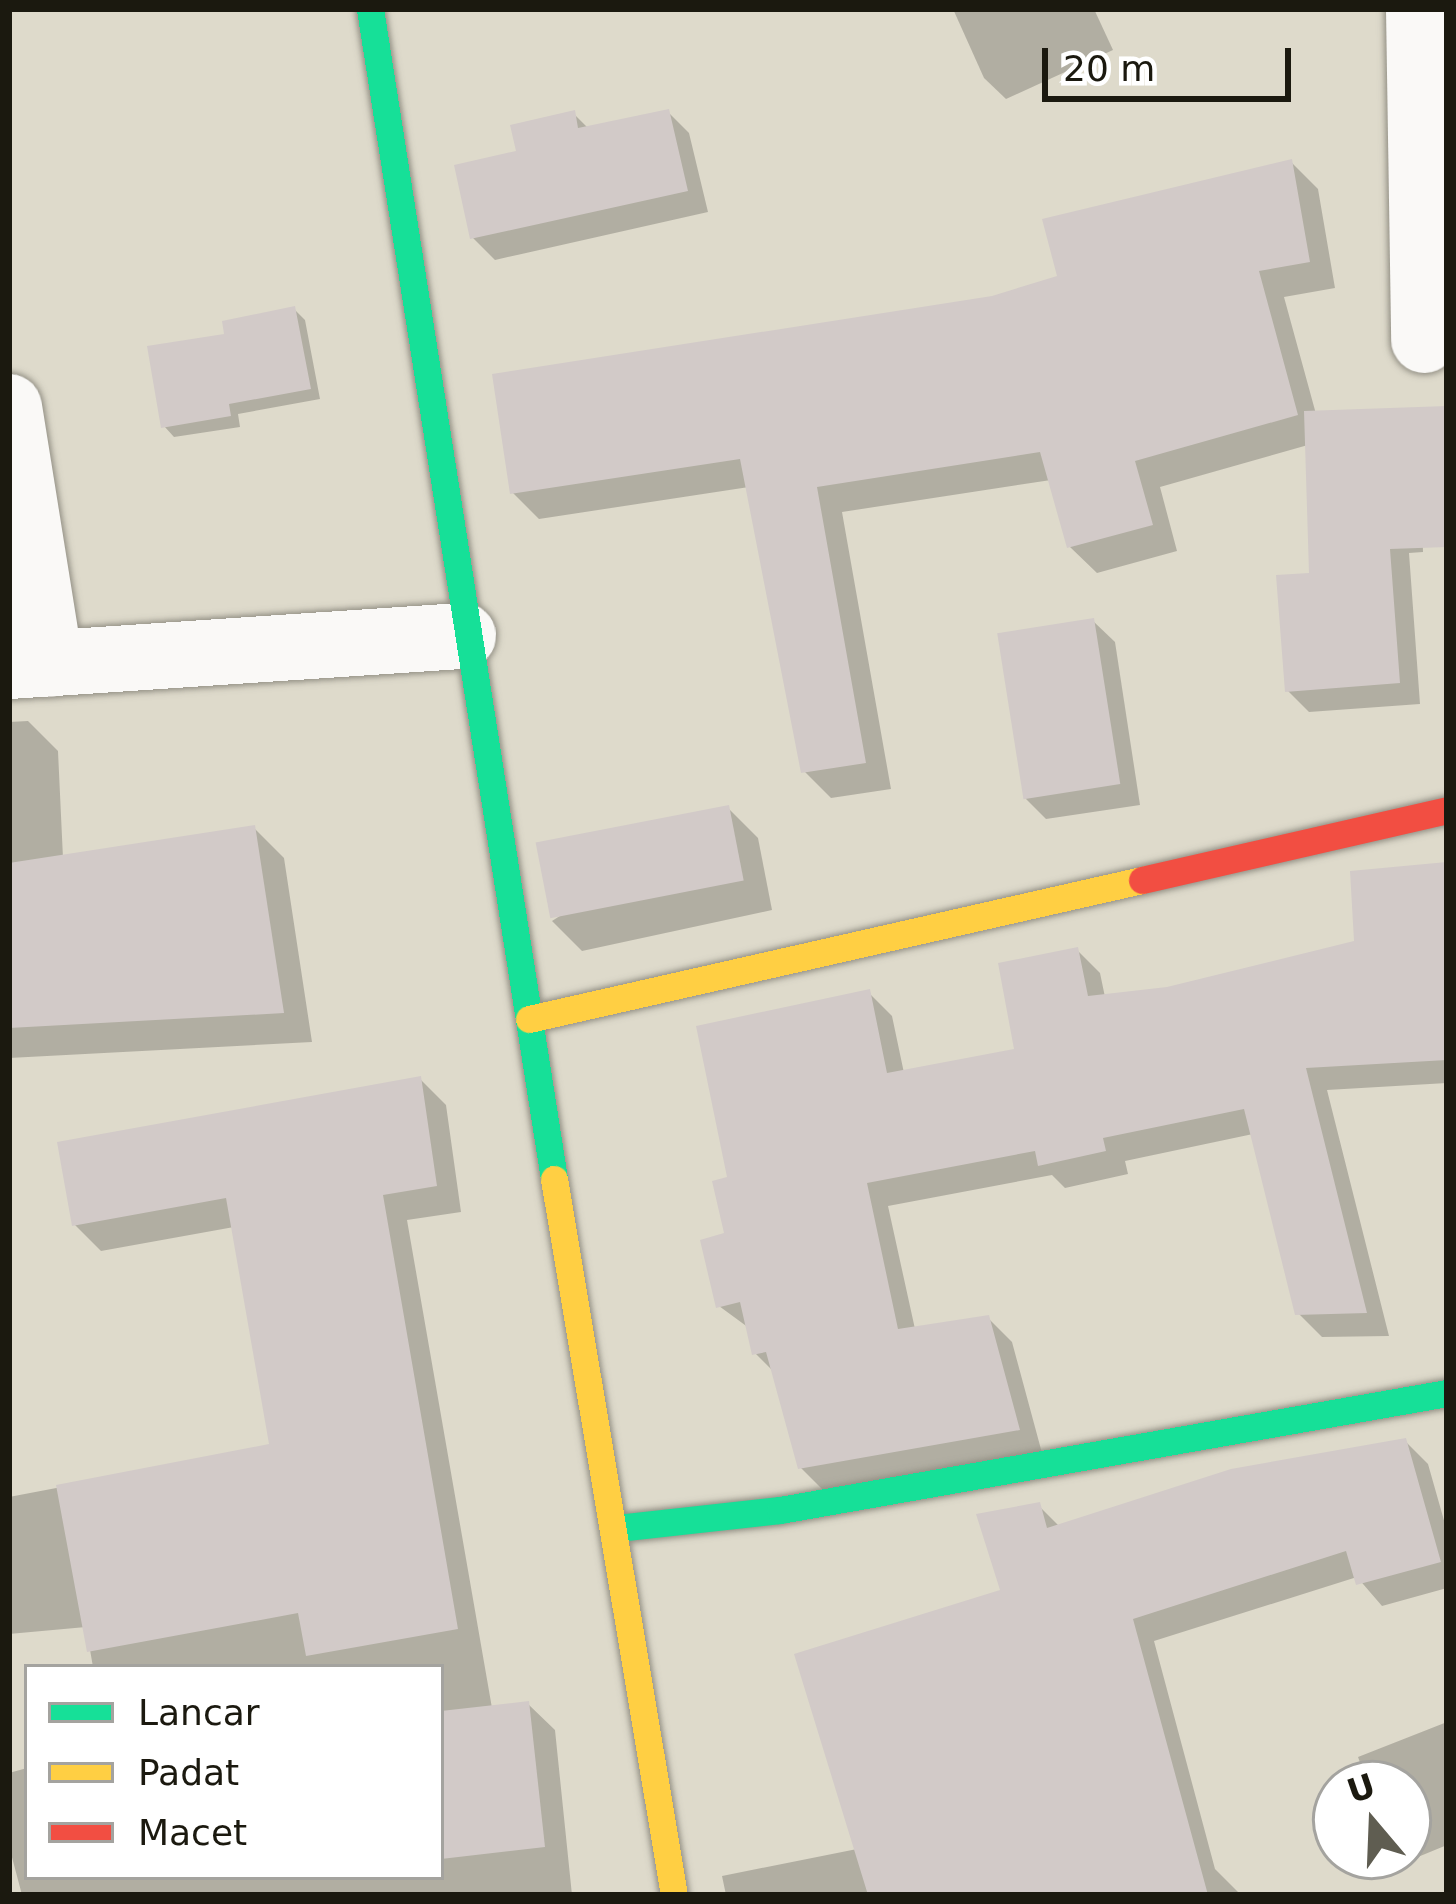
<!DOCTYPE html>
<style>
body{margin:0}
#map{position:relative;width:1456px;height:1904px;overflow:hidden;background:#dedacb;font-family:"DejaVu Sans",sans-serif}
div>[style]{position:absolute}
[style*='--x']{left:calc(var(--x)*1px);top:calc(var(--y)*1px);width:calc(var(--w)*1px);rotate:calc(var(--a)*1deg)}
.shadow>*{inset:0;background:#0003}
.building>*{inset:0;background:#d2cac8;transform-origin:0 0}
.roads{filter:drop-shadow(0 0 3px #939085) drop-shadow(0 0 3px #939085)}
.street>*{height:66px;margin:-33px;padding:0 33px;transform-origin:33px;border-radius:33px;background:#faf9f7}
.fast>*{height:27px;margin:-13.5px;padding:0 13.5px;transform-origin:13.5px;border-radius:13.5px;background:#16e098}
.slow>*{height:27px;margin:-13.5px;padding:0 13.5px;transform-origin:13.5px;border-radius:13.5px;background:#ffcf43}
.jam>*{height:27px;margin:-13.5px;padding:0 13.5px;transform-origin:13.5px;border-radius:13.5px;background:#f24e42}
span{translate:-50% -50%;white-space:nowrap;text-align:center;line-height:1.15;-webkit-text-stroke:9px #fff;paint-order:stroke}
.frame{position:absolute;inset:0;border:12px solid #1b190f;pointer-events:none}
.legend{position:absolute;left:24px;top:1664px;width:420px;height:216px;box-sizing:border-box;background:#fff;border:3px solid #a4a39f;margin:0;padding:15px 21px;list-style:none;font-size:36px;color:#1b190f}
.legend li{display:flex;align-items:center;gap:24px;height:60px}
.legend b{width:60px;border:3px solid #a4a39f}
.north{position:absolute;left:1312px;top:1760px;width:120px;height:120px;box-sizing:border-box;background:#fff;border:3px solid #a4a39f;border-radius:50%;rotate:341deg;font-size:33px;font-weight:700;line-height:48px;text-align:center;color:#1b190f}
.north::after{content:'';display:block;margin:auto;width:42px;height:54px;background:#5f5d51;clip-path:polygon(50% 0,100% 100%,50% 72%,0 100%)}
.scale{position:absolute;left:1042px;top:48px;width:249px;height:54px;box-sizing:border-box;border:6px solid #1b190f;border-top:0;padding-left:15px;font-size:36px;line-height:42px;white-space:nowrap;color:#1b190f;-webkit-text-stroke:9px #fff;paint-order:stroke}
</style>
<div id="map">
<div class="shadow">
<i style="clip-path:polygon(953px 9px,1094px 9px,1113px 50px,1006px 99px,984px 78px)"></i>
<i style="clip-path:polygon(668px 112px,689px 133px,708px 212px,495px 260px,473px 238px,519px 153px,574px 114px,589px 129px)"></i>
<i style="clip-path:polygon(1291px 162px,1318px 189px,1335px 288px,1284px 297px,1316px 414px,1420px 432px,1423px 552px,1409px 553px,1420px 704px,1309px 712px,1288px 691px,1312px 576px,1308px 445px,1160px 487px,1177px 551px,1097px 573px,1070px 547px,1051px 480px,842px 512px,891px 789px,831px 798px,804px 771px,749px 487px,539px 519px,513px 493px,1061px 278px)"></i>
<i style="clip-path:polygon(294px 309px,305px 320px,320px 399px,238px 414px,240px 427px,174px 437px,164px 426px,228px 337px)"></i>
<i style="clip-path:polygon(1093px 621px,1115px 642px,1140px 805px,1046px 819px,1024px 797px)"></i>
<i style="clip-path:polygon(28px 721px,58px 751px,63px 858px,254px 828px,284px 858px,312px 1042px,9px 1058px,9px 722px)"></i>
<i style="clip-path:polygon(728px 808px,758px 838px,772px 910px,582px 951px,552px 921px)"></i>
<i style="clip-path:polygon(1447px 865px,1447px 1083px,1327px 1090px,1389px 1336px,1322px 1337px,1298px 1313px,1253px 1134px,1125px 1161px,1128px 1174px,1065px 1188px,1052px 1175px,888px 1206px,915px 1329px,988px 1318px,1012px 1342px,1042px 1453px,824px 1491px,800px 1467px,775px 1373px,755px 1353px,749px 1328px,719px 1306px,731px 1180px,869px 993px,892px 1016px,904px 1073px,1018px 1051px,1077px 950px,1100px 973px,1105px 997px,1167px 990px,1357px 943px)"></i>
<i style="clip-path:polygon(420px 1079px,446px 1105px,461px 1212px,407px 1220px,492px 1708px,528px 1704px,555px 1730px,572px 1895px,22px 1895px,9px 1846px,9px 1773px,27px 1768px,27px 1877px,441px 1877px,441px 1667px,93px 1667px,86px 1627px,9px 1634px,9px 1497px,272px 1447px,234px 1227px,101px 1251px,75px 1225px)"></i>
<i style="clip-path:polygon(1405px 1441px,1428px 1464px,1447px 1531px,1447px 1588px,1382px 1606px,1357px 1577px,1154px 1641px,1215px 1869px,1241px 1895px,726px 1895px,722px 1876px,857px 1849px,1004px 1592px,1039px 1506px,1060px 1527px)"></i>
<i style="clip-path:polygon(1447px 1722px,1447px 1845px,1413px 1859px,1408px 1784px,1368px 1784px,1358px 1757px)"></i>
</div>
<div class="building">
<i style="clip-path:polygon(669px 109px,688px 191px,470px 239px,454px 165px,516px 151px,510px 125px,575px 110px,578px 128px)"></i>
<i style="clip-path:polygon(1292px 159px,1310px 262px,1259px 271px,1298px 415px,1135px 461px,1153px 525px,1067px 548px,1040px 452px,817px 487px,866px 763px,801px 773px,740px 459px,510px 494px,492px 374px,992px 296px,1057px 276px,1042px 219px)"></i>
<i style="clip-path:polygon(295px 306px,311px 389px,229px 404px,231px 416px,161px 428px,147px 346px,224px 334px,222px 321px)"></i>
<i style="clip-path:polygon(1447px 406px,1447px 547px,1390px 549px,1400px 683px,1285px 692px,1276px 575px,1309px 573px,1304px 411px)"></i>
<i style="left:1094px;top:618px;width:168px;height:98px;rotate:81deg"></i>
<i style="left:729px;top:805px;width:77px;height:197px;rotate:79deg"></i>
<i style="clip-path:polygon(255px 825px,284px 1013px,9px 1028px,9px 863px)"></i>
<i style="clip-path:polygon(1447px 862px,1447px 1060px,1306px 1068px,1367px 1313px,1295px 1315px,1244px 1109px,1103px 1138px,1106px 1151px,1038px 1166px,1035px 1151px,867px 1183px,898px 1329px,989px 1315px,1020px 1430px,798px 1469px,766px 1352px,752px 1355px,740px 1302px,716px 1308px,700px 1240px,724px 1233px,712px 1181px,727px 1177px,696px 1026px,870px 989px,887px 1073px,1014px 1049px,998px 963px,1078px 947px,1088px 996px,1167px 987px,1354px 941px,1350px 871px)"></i>
<i style="clip-path:polygon(421px 1076px,437px 1186px,383px 1195px,458px 1629px,306px 1656px,298px 1613px,87px 1652px,56px 1485px,269px 1444px,226px 1198px,72px 1226px,57px 1142px)"></i>
<i style="clip-path:polygon(1406px 1438px,1441px 1562px,1356px 1585px,1346px 1551px,1133px 1619px,1208px 1895px,868px 1895px,794px 1654px,1000px 1590px,976px 1514px,1040px 1502px,1047px 1528px,1231px 1469px)"></i>
<i style="clip-path:polygon(529px 1701px,545px 1847px,441px 1859px,441px 1711px)"></i>
</div>
<div class="roads">
<div class="street">
<i style="--x:1419;--y:9;--w:331;--a:89.1"></i>
<i style="--x:9;--y:407;--w:260;--a:80.9"></i>
<i style="--x:9;--y:666;--w:455;--a:-3.8"></i>
</div>
<div class="fast">
<i style="--x:370;--y:9;--w:1184;--a:81.06"></i>
<i style="--x:617;--y:1528;--w:164;--a:-6.3"></i>
<i style="--x:780;--y:1510;--w:677;--a:-9.95"></i>
</div>
<div class="slow">
<i style="--x:529;--y:1019;--w:629;--a:-12.78"></i>
<i style="--x:554;--y:1179;--w:726;--a:80.49"></i>
</div>
<div class="jam">
<i style="--x:1142;--y:880;--w:313;--a:-12.9"></i>
</div>
</div>
<div class="frame"></div>
<ul class="legend">
<li><b style="height:15px;background:#16e098"></b>Lancar</li>
<li><b style="height:15px;background:#ffcf43"></b>Padat</li>
<li><b style="height:15px;background:#f24e42"></b>Macet</li>
</ul>
<div class="north">U</div>
<div class="scale">20 m</div>
</div>
